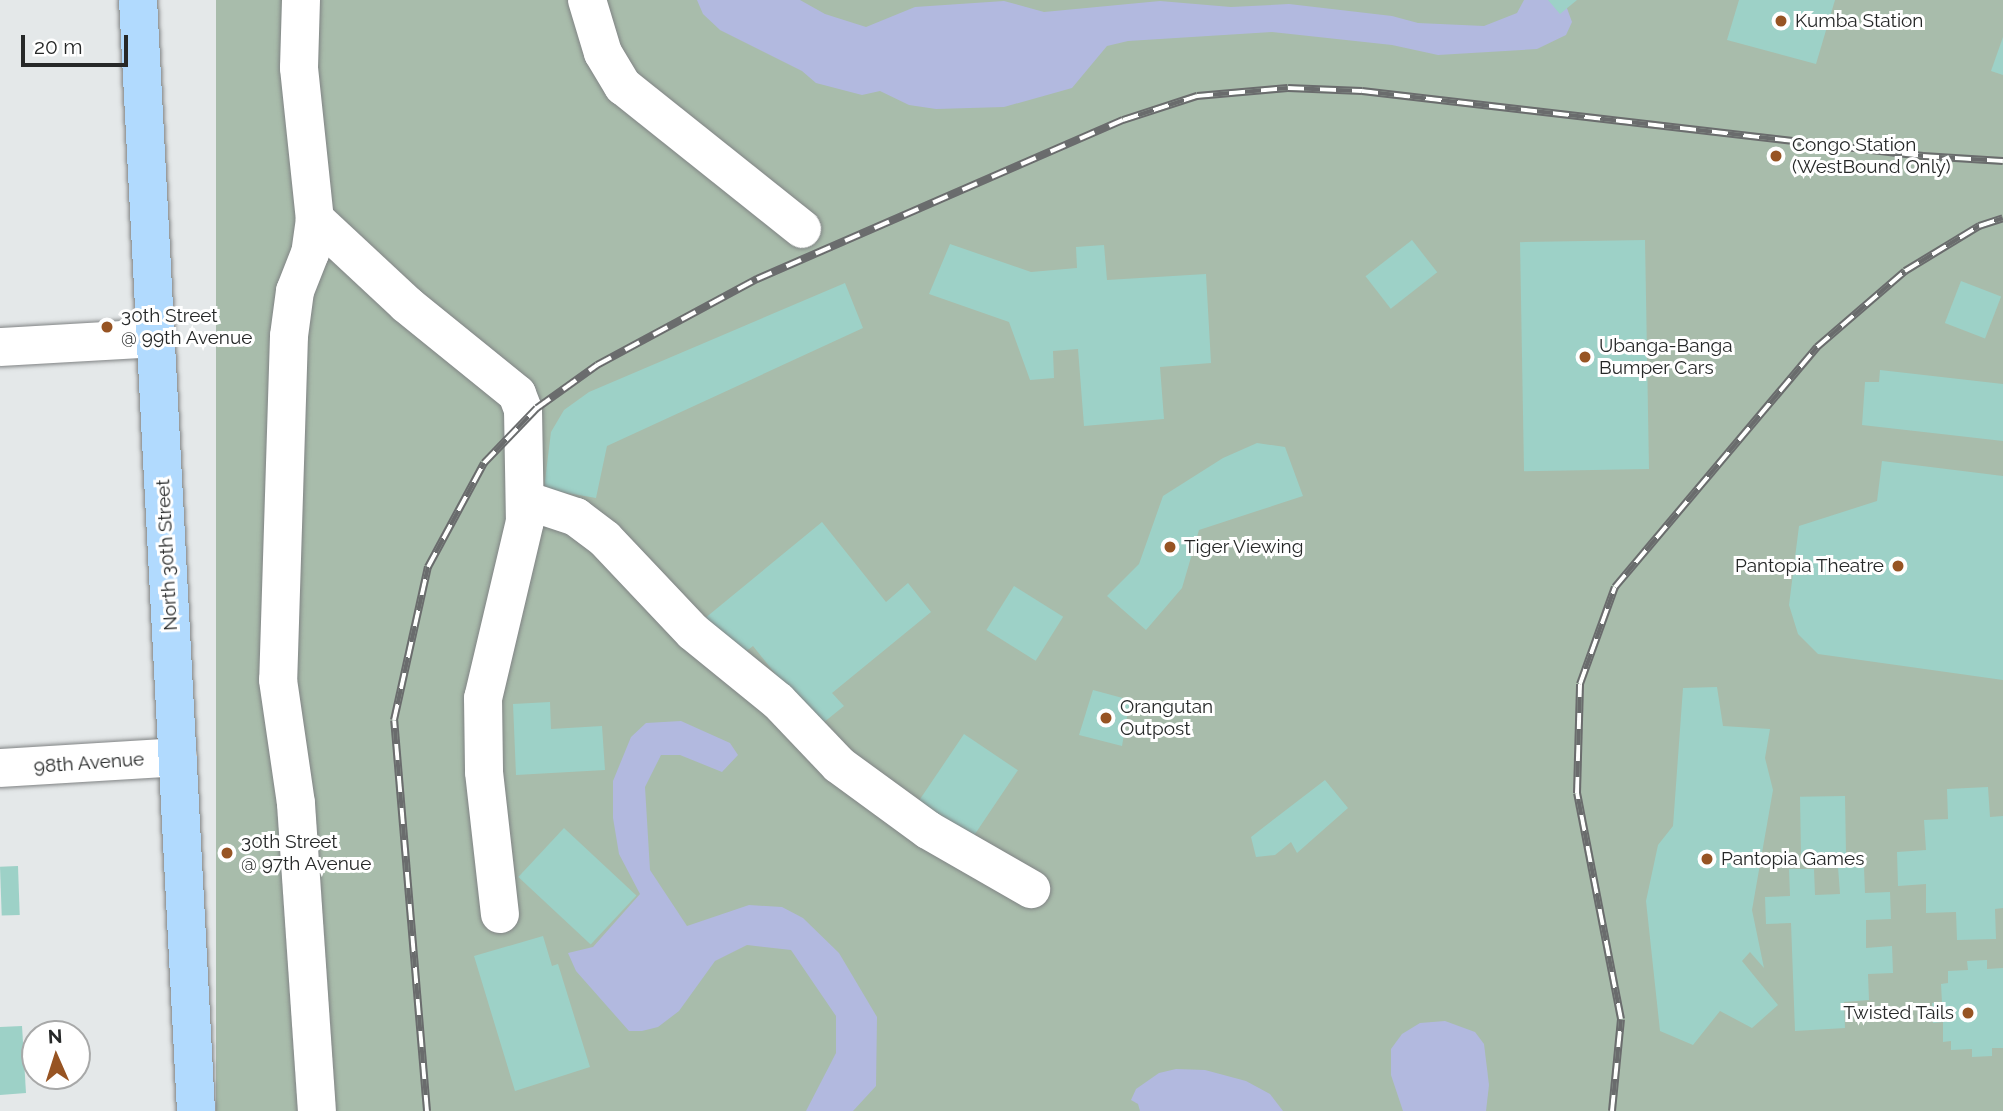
<!DOCTYPE html>
<style>
body{margin:0}
#map{position:relative;width:2003px;height:1111px;overflow:hidden;background:#e4e8e9;font-family:Raleway,sans-serif}
div>[style]{position:absolute}
[style*='--x']{left:calc(var(--x)*1px);top:calc(var(--y)*1px);width:calc(var(--w)*1px);rotate:calc(var(--a)*1deg)}
.green>*{inset:0;background:#a8bcab;transform-origin:0 0}
.water>*{inset:0;background:#b2b9df}
.building>*{inset:0;background:#9dd1c7;transform-origin:0 0}
.roads{filter:drop-shadow(0 0 2px #808384) drop-shadow(0 0 2px #808384)}
.minor>*{height:38px;margin:-19px;padding:0 19px;transform-origin:19px;border-radius:19px;background:#fff}
.major>*{height:38px;margin:-19px;padding:0 19px;transform-origin:19px;border-radius:19px;background:#b1dafe}
.rail>*{height:8px;margin-top:-4px;transform-origin:0;background:repeating-linear-gradient(90deg,#fff 0 16px,#6a6c6d 0 32px);box-sizing:border-box;border-block:2px solid #6a6c6d}
.dots>*{width:19px;height:19px;translate:-50% -50%;box-sizing:border-box;border:4px solid #fff;border-radius:50%}
span{translate:-50% -50%;white-space:nowrap;text-align:center;line-height:1.15;-webkit-text-stroke:6px #fff;paint-order:stroke}
.poi-label{font-size:19px;color:#262828}
.left{translate:0 -50%;text-align:left}
.right{translate:-100% -50%;text-align:right}
.street-label{font-size:19px;color:#262828}
.north{position:absolute;left:21px;top:1020px;width:70px;height:70px;box-sizing:border-box;background:#fff;border:2px solid #a8a9a9;border-radius:50%;rotate:357deg;font-size:19px;font-weight:700;line-height:28px;text-align:center;color:#262828}
.north::after{content:'';display:block;margin:auto;width:24px;height:32px;background:#975423;clip-path:polygon(50% 0,100% 100%,50% 72%,0 100%)}
.scale{position:absolute;left:21px;top:35px;width:107px;height:32px;box-sizing:border-box;border:4px solid #262828;border-top:0;padding-left:9px;font-size:21px;line-height:24px;white-space:nowrap;color:#262828;-webkit-text-stroke:5px #fff;paint-order:stroke}
</style>
<div id="map">
<div class="green">
<i style="left:216px;top:0;width:1787px;height:1112px"></i>
</div>
<div class="water">
<i style="clip-path:polygon(697px 0,800px 0,825px 14px,866px 27px,915px 7px,1004px 1px,1044px 12px,1160px 1px,1231px 7px,1289px 4px,1392px 16px,1418px 23px,1484px 26px,1517px 13px,1524px 0,1564px 0,1572px 22px,1566px 35px,1537px 49px,1438px 55px,1392px 45px,1272px 32px,1128px 41px,1107px 46px,1072px 88px,1004px 107px,936px 109px,909px 105px,880px 91px,862px 95px,816px 83px,802px 71px,720px 30px,703px 14px)"></i>
<i style="clip-path:polygon(681px 721px,730px 743px,738px 755px,722px 772px,680px 755px,661px 755px,645px 787px,650px 870px,687px 926px,749px 905px,782px 907px,803px 918px,839px 953px,877px 1017px,876px 1086px,853px 1111px,806px 1111px,836px 1053px,836px 1016px,791px 950px,747px 945px,715px 961px,679px 1011px,658px 1027px,642px 1031px,629px 1031px,576px 971px,568px 953px,593px 947px,640px 894px,619px 854px,613px 818px,613px 781px,631px 737px,646px 723px)"></i>
<i style="clip-path:polygon(1445px 1021px,1475px 1032px,1484px 1044px,1489px 1085px,1486px 1111px,1403px 1111px,1391px 1075px,1391px 1049px,1402px 1034px,1420px 1023px)"></i>
<i style="clip-path:polygon(1176px 1069px,1205px 1070px,1246px 1081px,1270px 1094px,1283px 1111px,1140px 1111px,1138px 1104px,1131px 1100px,1136px 1089px,1159px 1073px)"></i>
</div>
<div class="building">
<i style="clip-path:polygon(1548px 0,1577px 0,1560px 14px)"></i>
<i style="clip-path:polygon(1739px 0,1835px 0,1816px 64px,1727px 40px)"></i>
<i style="clip-path:polygon(2003px 37px,2003px 75px,1991px 71px)"></i>
<i style="left:1412px;top:240px;width:41px;height:59px;rotate:52deg"></i>
<i style="left:1645px;top:240px;width:229px;height:125px;rotate:89deg"></i>
<i style="clip-path:polygon(950px 244px,1031px 272px,1077px 268px,1076px 247px,1104px 245px,1107px 280px,1206px 274px,1211px 363px,1160px 367px,1164px 419px,1084px 426px,1078px 349px,1053px 351px,1054px 378px,1030px 380px,1009px 322px,929px 294px)"></i>
<i style="left:1961px;top:281px;width:43px;height:45px;rotate:21deg"></i>
<i style="clip-path:polygon(845px 283px,863px 328px,607px 446px,596px 498px,544px 489px,551px 432px,564px 410px,589px 392px)"></i>
<i style="clip-path:polygon(1880px 370px,2003px 384px,2003px 441px,1862px 425px,1865px 382px,1879px 382px)"></i>
<i style="clip-path:polygon(1257px 443px,1285px 447px,1303px 496px,1199px 530px,1182px 588px,1146px 630px,1107px 596px,1139px 564px,1163px 496px,1223px 458px)"></i>
<i style="clip-path:polygon(1882px 461px,2003px 476px,2003px 680px,1818px 654px,1798px 634px,1789px 605px,1799px 526px,1877px 501px)"></i>
<i style="clip-path:polygon(822px 522px,886px 602px,908px 583px,931px 612px,832px 693px,844px 706px,818px 727px,753px 646px,736px 659px,704px 619px)"></i>
<i style="left:1014px;top:586px;width:58px;height:52px;rotate:32deg"></i>
<i style="clip-path:polygon(1717px 687px,1723px 726px,1770px 729px,1765px 758px,1773px 790px,1752px 910px,1764px 968px,1750px 952px,1742px 961px,1778px 1005px,1752px 1028px,1720px 1011px,1693px 1045px,1660px 1031px,1646px 901px,1658px 845px,1673px 826px,1683px 688px)"></i>
<i style="clip-path:polygon(1093px 690px,1130px 700px,1122px 746px,1079px 735px)"></i>
<i style="clip-path:polygon(550px 702px,551px 729px,602px 726px,605px 770px,516px 775px,513px 704px)"></i>
<i style="left:964px;top:734px;width:65px;height:83px;rotate:34deg"></i>
<i style="clip-path:polygon(1325px 780px,1348px 808px,1297px 853px,1291px 842px,1275px 855px,1256px 857px,1251px 837px)"></i>
<i style="clip-path:polygon(1988px 787px,1990px 817px,2003px 816px,2003px 908px,1995px 909px,1996px 939px,1957px 940px,1956px 912px,1926px 913px,1926px 884px,1898px 886px,1897px 852px,1926px 850px,1924px 820px,1948px 819px,1947px 789px)"></i>
<i style="left:1845px;top:796px;width:64px;height:45px;rotate:89deg"></i>
<i style="left:564px;top:828px;width:99px;height:67px;rotate:43deg"></i>
<i style="left:18px;top:866px;width:49px;height:18px;rotate:88deg"></i>
<i style="clip-path:polygon(1838px 867px,1864px 867px,1865px 893px,1890px 892px,1891px 919px,1866px 920px,1866px 948px,1892px 946px,1893px 973px,1868px 974px,1869px 1000px,1844px 1002px,1845px 1028px,1795px 1031px,1791px 923px,1766px 924px,1765px 897px,1790px 896px,1789px 869px,1814px 869px,1815px 895px,1840px 894px)"></i>
<i style="clip-path:polygon(543px 936px,552px 966px,558px 964px,590px 1067px,515px 1091px,474px 956px)"></i>
<i style="clip-path:polygon(1987px 960px,1987px 969px,2003px 968px,2003px 1048px,1992px 1048px,1992px 1056px,1972px 1057px,1972px 1049px,1951px 1050px,1951px 1041px,1943px 1042px,1943px 1022px,1933px 1023px,1932px 1003px,1942px 1003px,1941px 984px,1948px 983px,1948px 971px,1968px 970px,1967px 961px)"></i>
<i style="clip-path:polygon(22px 1026px,26px 1093px,0 1095px,0 1027px)"></i>
</div>
<div class="roads">
<div class="minor">
<i style="--x:301;--y:0;--w:68;--a:91.7"></i>
<i style="--x:299;--y:68;--w:152;--a:84"></i>
<i style="--x:315;--y:219;--w:34;--a:98"></i>
<i style="--x:310;--y:253;--w:41;--a:111.5"></i>
<i style="--x:295;--y:291;--w:45;--a:97.6"></i>
<i style="--x:289;--y:336;--w:344;--a:91.8"></i>
<i style="--x:278;--y:680;--w:125;--a:81.7"></i>
<i style="--x:296;--y:804;--w:308;--a:86.1"></i>
<i style="--x:587;--y:0;--w:55;--a:73.2"></i>
<i style="--x:603;--y:53;--w:39;--a:59"></i>
<i style="--x:623;--y:86;--w:229;--a:38.6"></i>
<i style="--x:315;--y:219;--w:125;--a:43"></i>
<i style="--x:406;--y:304;--w:143;--a:39"></i>
<i style="--x:517;--y:394;--w:17;--a:69"></i>
<i style="--x:523;--y:410;--w:111;--a:89"></i>
<i style="--x:525;--y:521;--w:182;--a:103.3"></i>
<i style="--x:483;--y:698;--w:74;--a:89.2"></i>
<i style="--x:484;--y:772;--w:143;--a:83.6"></i>
<i style="--x:0;--y:347;--w:156;--a:-3.3"></i>
<i style="--x:525;--y:500;--w:54;--a:18.4"></i>
<i style="--x:576;--y:517;--w:36;--a:37"></i>
<i style="--x:605;--y:539;--w:128;--a:46.6"></i>
<i style="--x:693;--y:632;--w:109;--a:39.1"></i>
<i style="--x:778;--y:701;--w:88;--a:46.4"></i>
<i style="--x:839;--y:765;--w:110;--a:36.1"></i>
<i style="--x:928;--y:830;--w:119;--a:29.8"></i>
<i style="--x:0;--y:768;--w:178;--a:-3.5"></i>
</div>
<div class="major">
<i style="--x:138;--y:0;--w:1113;--a:87.01"></i>
</div>
</div>
<div class="rail">
<i style="--x:427;--y:1111;--w:392;--a:-94.8"></i>
<i style="--x:394;--y:720;--w:157;--a:-77.5"></i>
<i style="--x:428;--y:567;--w:118;--a:-61.7"></i>
<i style="--x:484;--y:463;--w:76;--a:-46.1"></i>
<i style="--x:537;--y:408;--w:74;--a:-35.6"></i>
<i style="--x:597;--y:365;--w:182;--a:-28.3"></i>
<i style="--x:757;--y:279;--w:399;--a:-23.5"></i>
<i style="--x:1123;--y:120;--w:78;--a:-18"></i>
<i style="--x:1197;--y:96;--w:91;--a:-5"></i>
<i style="--x:1288;--y:88;--w:74;--a:2.3"></i>
<i style="--x:1362;--y:91;--w:565;--a:6.61"></i>
<i style="--x:1923;--y:156;--w:80;--a:3.6"></i>
<i style="--x:1612;--y:1111;--w:92;--a:-84.4"></i>
<i style="--x:1621;--y:1019;--w:230;--a:-101"></i>
<i style="--x:1577;--y:793;--w:109;--a:-88.4"></i>
<i style="--x:1580;--y:684;--w:103;--a:-70.2"></i>
<i style="--x:1615;--y:587;--w:314;--a:-49.9"></i>
<i style="--x:1817;--y:347;--w:116;--a:-40.8"></i>
<i style="--x:1905;--y:271;--w:87;--a:-31.3"></i>
<i style="--x:1979;--y:226;--w:25;--a:-18"></i>
</div>
<div class="dots">
<i style="left:1781px;top:21px;background:#975423"></i>
<i style="left:1776px;top:156px;background:#975423"></i>
<i style="left:107px;top:327px;background:#975423"></i>
<i style="left:1585px;top:357px;background:#975423"></i>
<i style="left:1170px;top:547px;background:#975423"></i>
<i style="left:1898px;top:566px;background:#975423"></i>
<i style="left:1106px;top:718px;background:#975423"></i>
<i style="left:227px;top:853px;background:#975423"></i>
<i style="left:1707px;top:859px;background:#975423"></i>
<i style="left:1968px;top:1013px;background:#975423"></i>
</div>
<div class="poi-label">
<span class="left" style="left:1795px;top:21px">Kumba Station</span>
<span class="left" style="left:1792px;top:156px">Congo Station<br>(WestBound Only)</span>
<span class="left" style="left:121px;top:327px">30th Street<br>@ 99th Avenue</span>
<span class="left" style="left:1599px;top:357px">Ubanga-Banga<br>Bumper Cars</span>
<span class="left" style="left:1184px;top:547px">Tiger Viewing</span>
<span class="right" style="left:1884px;top:566px">Pantopia Theatre</span>
<span class="left" style="left:1120px;top:718px">Orangutan<br>Outpost</span>
<span class="left" style="left:241px;top:853px">30th Street<br>@ 97th Avenue</span>
<span class="left" style="left:1721px;top:859px">Pantopia Games</span>
<span class="right" style="left:1954px;top:1013px">Twisted Tails</span>
</div>
<div class="street-label">
<span style="left:167px;top:555px;rotate:-93deg">North 30th Street</span>
<span style="left:89px;top:763px;rotate:-4deg">98th Avenue</span>
</div>
<div class="north">N</div>
<div class="scale">20 m</div>
</div>
